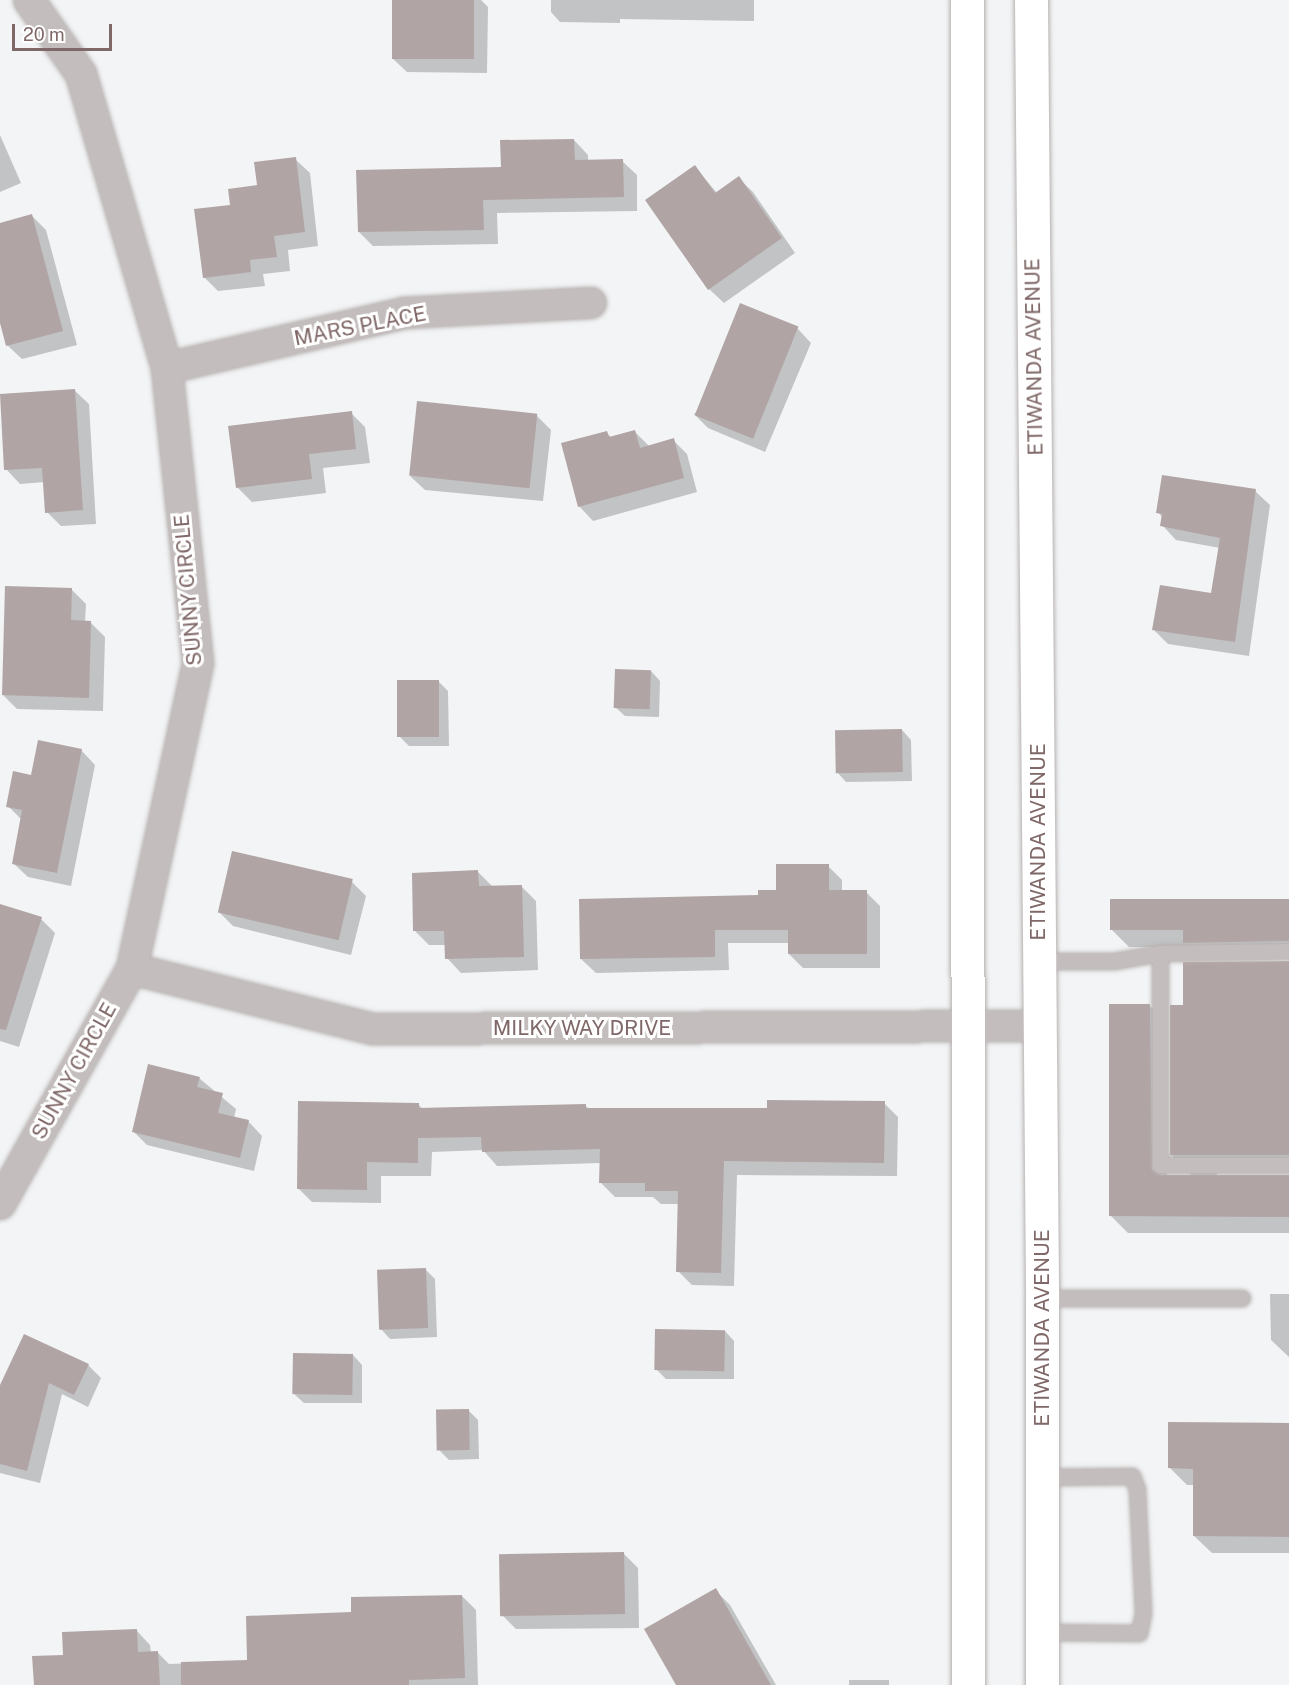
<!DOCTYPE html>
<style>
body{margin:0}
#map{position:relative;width:1289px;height:1685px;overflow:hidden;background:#f2f4f5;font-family:"Public Sans",sans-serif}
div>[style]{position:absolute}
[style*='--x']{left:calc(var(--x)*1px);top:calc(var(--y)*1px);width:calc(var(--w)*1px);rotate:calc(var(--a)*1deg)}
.shadow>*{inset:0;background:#0003;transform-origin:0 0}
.building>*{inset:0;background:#b1a4a5;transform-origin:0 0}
.roads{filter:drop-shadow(0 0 2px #b8b1b1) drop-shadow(0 0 2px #b8b1b1)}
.service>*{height:15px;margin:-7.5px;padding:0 7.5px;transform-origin:7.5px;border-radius:7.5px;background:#c4bdbd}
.minor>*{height:30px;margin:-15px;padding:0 15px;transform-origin:15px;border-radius:15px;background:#c4bdbd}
.primary>*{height:33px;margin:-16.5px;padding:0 16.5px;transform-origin:16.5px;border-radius:16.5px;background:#fff}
span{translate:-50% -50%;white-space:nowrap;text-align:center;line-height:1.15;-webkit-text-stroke:6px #fff;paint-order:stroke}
.street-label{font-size:21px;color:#806868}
.scale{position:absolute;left:12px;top:24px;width:100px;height:27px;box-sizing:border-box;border:3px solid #806868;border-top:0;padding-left:8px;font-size:18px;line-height:21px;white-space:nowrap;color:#806868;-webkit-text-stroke:4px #fff;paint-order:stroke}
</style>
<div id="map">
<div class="shadow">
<i style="clip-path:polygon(393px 0,481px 0,488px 7px,487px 73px,407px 72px,392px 58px)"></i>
<i style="clip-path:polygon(551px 0,754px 0,754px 21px,620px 19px,620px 23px,560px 22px,551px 12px)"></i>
<i style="clip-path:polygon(0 135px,21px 183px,0 192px)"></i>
<i style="clip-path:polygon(574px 140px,588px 155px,588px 162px,622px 161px,637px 175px,637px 211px,497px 213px,498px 244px,373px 246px,359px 232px)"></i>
<i style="clip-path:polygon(295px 159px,310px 173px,318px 246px,288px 250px,290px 271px,263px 274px,265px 286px,218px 291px,204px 277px,231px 207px)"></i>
<i style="clip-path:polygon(695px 167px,717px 193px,738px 178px,753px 192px,795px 253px,724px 303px,709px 289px,647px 200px)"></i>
<i style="clip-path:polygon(32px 216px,46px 230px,77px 345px,22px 359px,7px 345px,0 317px,0 224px)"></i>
<i style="clip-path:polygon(797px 328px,811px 343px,765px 452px,708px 428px,694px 414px)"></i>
<i style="clip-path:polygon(74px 390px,89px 404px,96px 524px,61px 526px,47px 512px,45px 482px,20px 484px,6px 469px)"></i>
<i style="clip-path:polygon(351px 413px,365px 427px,370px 463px,323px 468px,326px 493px,252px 502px,238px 488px)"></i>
<i style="clip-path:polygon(537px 416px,551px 430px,543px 501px,425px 490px,410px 476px)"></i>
<i style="clip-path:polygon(606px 432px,612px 438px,635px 432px,650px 447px,673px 440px,687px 454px,697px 492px,593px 521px,579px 506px)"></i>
<i style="clip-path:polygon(1255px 491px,1270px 505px,1249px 656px,1168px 644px,1154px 630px,1213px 595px,1220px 548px,1176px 540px,1162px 525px,1163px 518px,1158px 512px)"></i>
<i style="clip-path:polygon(71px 589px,86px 604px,85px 622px,91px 623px,105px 637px,103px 711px,17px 709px,3px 695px)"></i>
<i style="clip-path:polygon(651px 671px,660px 681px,659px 717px,625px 716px,615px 707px)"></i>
<i style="clip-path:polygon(438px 681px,448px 691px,449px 746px,409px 746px,400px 737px)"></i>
<i style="clip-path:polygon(902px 730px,911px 740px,912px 781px,846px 782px,837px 772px)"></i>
<i style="clip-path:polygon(81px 750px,95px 765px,71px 886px,28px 877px,13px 863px,22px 820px,8px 806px,32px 776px)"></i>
<i style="clip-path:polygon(828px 866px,842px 880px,842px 892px,866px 892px,880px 906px,880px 968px,803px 968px,789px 954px,789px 943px,728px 943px,729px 970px,596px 973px,581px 959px,778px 892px)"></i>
<i style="clip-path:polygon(478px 872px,492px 886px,522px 887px,536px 901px,538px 970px,461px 973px,447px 958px,446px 945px,429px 945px,415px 931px)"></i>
<i style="clip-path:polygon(352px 882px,366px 896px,351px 955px,233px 926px,219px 912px)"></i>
<i style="clip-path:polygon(1289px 900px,1289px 958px,1189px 947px,1129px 947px,1112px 930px)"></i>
<i style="clip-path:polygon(0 906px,41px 919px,55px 933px,19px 1047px,0 1041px)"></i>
<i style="clip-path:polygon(1289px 962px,1289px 1172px,1217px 1172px,1217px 1175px,1289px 1175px,1289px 1233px,1128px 1233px,1111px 1216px,1150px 1006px,1167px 1023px,1167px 1175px,1191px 1175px,1171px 1155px,1184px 1007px)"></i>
<i style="clip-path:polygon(199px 1078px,236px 1109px,234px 1118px,248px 1121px,262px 1136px,254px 1171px,147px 1145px,133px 1131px)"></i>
<i style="clip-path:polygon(884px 1103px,898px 1117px,897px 1176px,737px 1175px,734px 1286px,692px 1285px,678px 1271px,680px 1204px,661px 1204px,653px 1197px,615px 1197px,601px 1183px,601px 1163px,497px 1166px,483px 1150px,432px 1152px,431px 1176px,381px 1176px,381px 1203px,312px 1202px,298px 1188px,418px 1104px,424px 1110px,586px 1106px,590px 1110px,768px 1110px)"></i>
<i style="clip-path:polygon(425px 1269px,435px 1279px,437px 1337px,390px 1339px,381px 1329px)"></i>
<i style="clip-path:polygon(1270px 1294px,1289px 1294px,1289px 1357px,1271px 1340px)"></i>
<i style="clip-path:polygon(725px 1331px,734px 1341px,734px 1379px,666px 1379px,656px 1369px)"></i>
<i style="clip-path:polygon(353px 1355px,362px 1365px,362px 1403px,304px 1403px,294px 1394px)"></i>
<i style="clip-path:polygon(88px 1365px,101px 1378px,88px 1407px,62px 1394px,40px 1483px,0 1473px,0 1386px)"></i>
<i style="clip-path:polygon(468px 1410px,478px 1420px,479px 1459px,449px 1460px,440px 1451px)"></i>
<i style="clip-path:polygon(1289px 1424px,1289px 1553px,1212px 1553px,1194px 1536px,1194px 1485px,1187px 1485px,1170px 1468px)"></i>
<i style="clip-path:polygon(624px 1554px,638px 1568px,639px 1628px,516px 1629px,502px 1615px)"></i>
<i style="clip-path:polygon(715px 1590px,730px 1605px,776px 1685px,678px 1685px)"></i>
<i style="clip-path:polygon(462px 1596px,476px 1610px,478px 1685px,35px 1685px,64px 1656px,136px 1630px,150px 1645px,151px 1653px,158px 1653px,169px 1664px,249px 1661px,353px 1614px)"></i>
<i style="left:849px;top:1680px;width:40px;height:5px"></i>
</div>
<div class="building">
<i style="left:392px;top:0;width:82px;height:59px"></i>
<i style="clip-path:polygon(574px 139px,575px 160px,623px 159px,624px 197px,483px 200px,484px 230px,358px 232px,356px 170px,501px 167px,500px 140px)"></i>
<i style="clip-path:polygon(296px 157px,305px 232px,274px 236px,277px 257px,250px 260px,251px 272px,203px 278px,194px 209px,230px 205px,228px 189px,257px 185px,254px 162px)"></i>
<i style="clip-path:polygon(695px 165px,715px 193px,739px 176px,782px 238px,708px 290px,645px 200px)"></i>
<i style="clip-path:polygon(32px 214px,63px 331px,6px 346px,0 323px,0 223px)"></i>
<i style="left:740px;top:303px;width:63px;height:121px;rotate:22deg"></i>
<i style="clip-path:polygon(75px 389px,83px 510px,45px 513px,42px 468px,4px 470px,0 394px)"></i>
<i style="left:417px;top:401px;width:121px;height:75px;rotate:6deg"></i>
<i style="clip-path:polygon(352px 411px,356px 449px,309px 454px,312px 479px,236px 488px,228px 426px)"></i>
<i style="clip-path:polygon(635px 430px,640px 448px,674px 438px,684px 478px,578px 507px,561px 443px,607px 431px,609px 437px)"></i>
<i style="clip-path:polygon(1162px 475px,1256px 489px,1235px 642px,1152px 630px,1160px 585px,1211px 593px,1220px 538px,1160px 526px,1162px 514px,1156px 513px)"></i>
<i style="clip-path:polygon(5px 586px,72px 588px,71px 620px,91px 621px,89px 698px,2px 695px)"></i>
<i style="left:615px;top:669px;width:36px;height:39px;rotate:2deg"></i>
<i style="left:397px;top:680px;width:42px;height:57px"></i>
<i style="left:902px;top:729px;width:43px;height:67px;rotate:89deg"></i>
<i style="clip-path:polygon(38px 740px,82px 749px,57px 873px,12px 864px,22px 810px,6px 807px,13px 771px,31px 775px)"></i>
<i style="left:232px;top:851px;width:124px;height:63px;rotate:13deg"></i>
<i style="clip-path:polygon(776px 864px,829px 864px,829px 890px,867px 890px,867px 954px,788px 954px,788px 930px,715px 930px,715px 957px,580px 959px,579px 899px,758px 895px,758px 890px,776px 890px)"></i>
<i style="clip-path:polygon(478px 870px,479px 886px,522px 885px,524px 957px,445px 959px,444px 931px,413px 931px,412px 873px)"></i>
<i style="clip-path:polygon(1110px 899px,1289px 899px,1289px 941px,1183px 943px,1183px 930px,1110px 930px)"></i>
<i style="clip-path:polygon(0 904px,42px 917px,6px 1030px,0 1029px)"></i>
<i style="clip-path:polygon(1289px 961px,1289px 1155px,1170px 1155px,1170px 1005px,1183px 1005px,1183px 962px)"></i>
<i style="clip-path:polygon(1109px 1004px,1150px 1004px,1152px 1170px,1160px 1175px,1289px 1175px,1289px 1217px,1109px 1216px)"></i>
<i style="clip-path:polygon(148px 1064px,200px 1077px,197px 1087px,223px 1093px,218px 1113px,249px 1120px,240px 1158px,132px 1132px)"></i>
<i style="clip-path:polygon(767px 1100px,885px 1101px,884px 1163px,724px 1161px,721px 1273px,676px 1272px,678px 1191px,645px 1191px,645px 1183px,599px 1183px,600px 1149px,482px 1152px,481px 1137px,418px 1138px,418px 1163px,367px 1162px,367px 1190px,297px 1189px,298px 1101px,419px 1103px,419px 1108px,586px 1104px,586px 1108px,767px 1108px)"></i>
<i style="left:426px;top:1268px;width:60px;height:49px;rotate:88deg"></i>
<i style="left:655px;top:1329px;width:70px;height:41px;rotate:1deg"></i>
<i style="clip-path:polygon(24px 1334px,89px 1364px,74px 1395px,49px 1383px,27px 1471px,0 1464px,0 1385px)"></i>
<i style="left:293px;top:1353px;width:60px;height:41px;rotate:1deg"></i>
<i style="left:469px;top:1409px;width:41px;height:33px;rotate:89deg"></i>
<i style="clip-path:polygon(1168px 1422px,1289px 1423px,1289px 1537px,1193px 1536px,1193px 1469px,1168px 1468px)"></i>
<i style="left:624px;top:1552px;width:62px;height:125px;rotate:89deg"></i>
<i style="clip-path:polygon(716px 1588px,771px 1685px,676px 1685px,644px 1629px)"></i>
<i style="clip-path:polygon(462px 1595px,465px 1678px,409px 1680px,409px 1685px,181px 1685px,181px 1662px,247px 1660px,246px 1616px,351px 1612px,351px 1597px)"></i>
<i style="clip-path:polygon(137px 1629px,138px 1652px,158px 1651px,160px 1685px,34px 1685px,32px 1656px,63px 1655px,62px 1632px)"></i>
</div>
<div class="roads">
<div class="service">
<i style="--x:1160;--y:953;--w:212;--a:90"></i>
<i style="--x:1160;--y:1165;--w:129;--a:0"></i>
<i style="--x:1039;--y:961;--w:75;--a:0"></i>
<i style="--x:1114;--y:961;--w:47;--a:-9.9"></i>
<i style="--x:1160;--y:953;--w:129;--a:-0.9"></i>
<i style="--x:1042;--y:1298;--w:200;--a:0"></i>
<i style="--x:1042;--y:1477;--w:90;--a:-0.6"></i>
<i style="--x:1132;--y:1476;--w:14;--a:69"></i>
<i style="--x:1137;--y:1489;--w:124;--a:87.2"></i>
<i style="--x:1143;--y:1613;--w:20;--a:101"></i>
<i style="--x:1139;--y:1633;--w:97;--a:-179.4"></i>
</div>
<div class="minor">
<i style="--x:167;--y:368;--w:244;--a:-13"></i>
<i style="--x:405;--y:313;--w:186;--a:-3.1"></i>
<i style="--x:132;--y:969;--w:248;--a:14"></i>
<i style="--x:373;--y:1029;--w:667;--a:-0.26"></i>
<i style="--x:0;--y:1204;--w:270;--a:-60.7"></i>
<i style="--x:132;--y:969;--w:313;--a:-77.8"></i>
<i style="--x:198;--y:663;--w:297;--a:-96"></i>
<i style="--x:167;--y:368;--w:306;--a:-106.3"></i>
<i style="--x:81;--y:74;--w:90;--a:-125.1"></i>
</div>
<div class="primary">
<i style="--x:967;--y:0;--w:1685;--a:89.97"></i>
<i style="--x:1031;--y:0;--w:1298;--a:89.51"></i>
<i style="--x:1042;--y:1298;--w:387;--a:90"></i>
</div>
</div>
<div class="street-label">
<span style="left:360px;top:326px;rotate:-11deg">MARS PLACE</span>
<span style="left:1034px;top:357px;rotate:-91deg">ETIWANDA AVENUE</span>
<span style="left:188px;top:590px;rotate:-95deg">SUNNY CIRCLE</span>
<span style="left:1038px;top:842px;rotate:-90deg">ETIWANDA AVENUE</span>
<span style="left:582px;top:1028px">MILKY WAY DRIVE</span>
<span style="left:74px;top:1071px;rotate:-61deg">SUNNY CIRCLE</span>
<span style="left:1042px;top:1328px;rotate:-90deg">ETIWANDA AVENUE</span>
</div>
<div class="scale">20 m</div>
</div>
